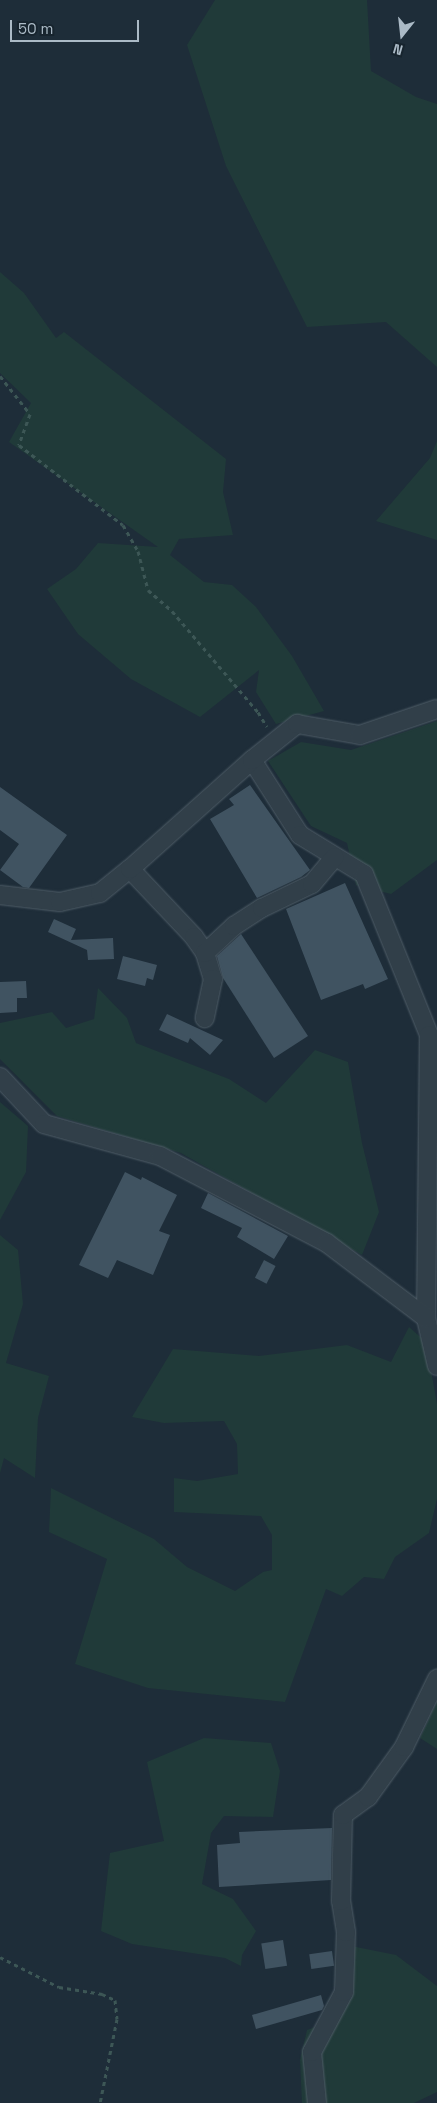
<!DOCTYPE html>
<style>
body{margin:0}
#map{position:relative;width:437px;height:2103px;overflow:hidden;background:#1e2d39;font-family:"Space Grotesk",sans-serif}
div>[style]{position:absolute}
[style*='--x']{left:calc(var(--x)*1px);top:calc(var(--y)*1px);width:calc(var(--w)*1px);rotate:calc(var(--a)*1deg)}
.green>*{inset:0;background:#203a39}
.building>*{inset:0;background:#405361;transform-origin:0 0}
.path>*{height:3px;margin-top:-1.5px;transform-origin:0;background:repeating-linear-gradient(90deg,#3d5756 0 4px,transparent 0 8px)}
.roads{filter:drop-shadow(0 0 1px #4f5d67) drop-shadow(0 0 1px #4f5d67)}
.minor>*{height:18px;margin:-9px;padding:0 9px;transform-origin:9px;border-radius:9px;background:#313f49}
span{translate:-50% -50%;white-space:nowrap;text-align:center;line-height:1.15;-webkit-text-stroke:5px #17242e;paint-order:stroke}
.north{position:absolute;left:377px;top:10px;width:50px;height:50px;-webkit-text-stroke:4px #17242e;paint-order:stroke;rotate:196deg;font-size:14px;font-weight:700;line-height:20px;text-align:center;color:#abbac6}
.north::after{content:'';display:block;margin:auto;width:18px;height:22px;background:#abbac6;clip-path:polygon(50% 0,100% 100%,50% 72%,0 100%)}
.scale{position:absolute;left:10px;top:20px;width:129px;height:22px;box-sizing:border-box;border:2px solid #abbac6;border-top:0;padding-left:6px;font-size:15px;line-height:18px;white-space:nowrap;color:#abbac6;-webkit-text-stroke:4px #17242e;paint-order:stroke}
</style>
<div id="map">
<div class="green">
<i style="clip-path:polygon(215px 0,367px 0,371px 71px,416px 97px,437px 104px,437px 367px,386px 322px,307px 327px,226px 166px,187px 45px)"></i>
<i style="clip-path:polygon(0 272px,24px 293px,56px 338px,64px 332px,226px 459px,223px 492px,233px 535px,179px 539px,170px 555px,204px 582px,232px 585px,256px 607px,292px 656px,324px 711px,276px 724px,256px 692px,259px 670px,200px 717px,131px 679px,78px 634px,47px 589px,76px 569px,98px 543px,158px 547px,9px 442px,31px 403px,0 373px)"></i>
<i style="clip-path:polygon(437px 441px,437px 540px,376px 521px,430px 458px)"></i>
<i style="clip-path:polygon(437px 721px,437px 860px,391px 894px,356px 885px,347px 843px,311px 826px,268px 761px,301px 742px,351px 750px)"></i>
<i style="clip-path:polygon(98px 988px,127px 1018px,136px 1043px,229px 1079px,266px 1103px,315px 1050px,348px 1062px,362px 1143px,379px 1212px,362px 1255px,181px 1153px,57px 1116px,0 1059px,0 1023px,52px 1012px,66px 1028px,94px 1019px)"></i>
<i style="clip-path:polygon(0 1102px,28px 1126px,26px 1172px,0 1220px)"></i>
<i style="clip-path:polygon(0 1235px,18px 1250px,23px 1304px,6px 1363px,49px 1376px,38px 1418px,35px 1478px,4px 1458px,0 1473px)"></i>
<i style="clip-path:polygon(409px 1327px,426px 1342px,437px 1404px,437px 1499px,429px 1533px,395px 1557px,384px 1579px,364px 1577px,342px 1596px,326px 1589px,285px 1702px,148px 1688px,75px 1664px,107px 1559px,49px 1532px,51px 1488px,154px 1539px,187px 1567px,235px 1591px,263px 1572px,272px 1570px,272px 1535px,261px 1516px,174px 1512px,174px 1478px,197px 1481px,238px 1474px,237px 1444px,224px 1421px,164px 1423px,132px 1417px,173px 1349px,259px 1356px,347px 1345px,391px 1362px)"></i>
<i style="clip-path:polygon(437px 1702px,437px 1749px,420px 1738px)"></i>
<i style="clip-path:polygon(204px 1738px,271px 1743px,280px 1771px,273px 1817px,224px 1816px,211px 1833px,202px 1884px,233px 1899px,256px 1931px,242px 1955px,241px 1966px,225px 1958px,132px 1944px,101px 1931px,110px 1853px,164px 1841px,147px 1762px)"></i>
<i style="clip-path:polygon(351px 1946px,396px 1955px,437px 1986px,437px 2092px,414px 2103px,302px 2103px,300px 2060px,307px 2030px,318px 2026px,344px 1981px)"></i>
</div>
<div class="building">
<i style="clip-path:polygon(250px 785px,310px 870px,301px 877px,257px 898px,210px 819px,234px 805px,229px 799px)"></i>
<i style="clip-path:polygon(0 787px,67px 835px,29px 888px,23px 887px,0 870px,19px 844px,0 830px)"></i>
<i style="clip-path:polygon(345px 883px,388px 979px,365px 989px,363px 984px,321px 1000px,286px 909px)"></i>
<i style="clip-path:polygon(54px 919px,76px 929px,71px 940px,113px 938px,114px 959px,88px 960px,87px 950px,48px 932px)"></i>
<i style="clip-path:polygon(241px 934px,308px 1036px,274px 1058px,223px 978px,217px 956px)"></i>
<i style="clip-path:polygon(123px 956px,157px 965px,153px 980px,147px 978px,145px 986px,117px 979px)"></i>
<i style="clip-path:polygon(26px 981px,27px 998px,17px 998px,17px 1012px,0 1013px,0 982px)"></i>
<i style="clip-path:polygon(167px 1014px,223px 1040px,210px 1055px,190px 1038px,188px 1043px,159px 1030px)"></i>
<i style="clip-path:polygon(125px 1172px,141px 1180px,142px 1177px,177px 1195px,159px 1231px,170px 1235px,153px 1275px,117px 1260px,108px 1278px,79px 1265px)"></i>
<i style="clip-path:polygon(208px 1193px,288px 1236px,274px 1259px,237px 1237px,242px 1228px,201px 1208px)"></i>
<i style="left:264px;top:1260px;width:13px;height:20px;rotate:27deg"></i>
<i style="clip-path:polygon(332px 1828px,331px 1880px,219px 1887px,217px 1845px,240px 1843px,239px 1832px)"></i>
<i style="left:283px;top:1940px;width:26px;height:22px;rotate:81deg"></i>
<i style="left:332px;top:1951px;width:15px;height:23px;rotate:82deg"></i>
<i style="clip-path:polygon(321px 1995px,324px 2006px,322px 2010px,256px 2029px,252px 2015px)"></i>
</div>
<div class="path">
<i style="--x:0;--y:376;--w:48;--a:51.7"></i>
<i style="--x:30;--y:414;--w:33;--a:110"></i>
<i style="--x:19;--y:445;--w:131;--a:37.6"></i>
<i style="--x:123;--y:525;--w:30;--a:60"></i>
<i style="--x:138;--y:551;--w:40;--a:75.6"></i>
<i style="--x:148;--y:590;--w:32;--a:41"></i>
<i style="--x:172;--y:611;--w:133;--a:49.6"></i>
<i style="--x:258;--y:712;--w:17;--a:59"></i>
<i style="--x:0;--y:1957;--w:66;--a:27"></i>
<i style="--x:59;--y:1987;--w:44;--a:9.2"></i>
<i style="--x:102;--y:1994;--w:14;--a:25"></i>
<i style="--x:115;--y:2000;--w:19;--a:84"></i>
<i style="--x:117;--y:2019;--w:86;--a:101.4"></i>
</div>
<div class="roads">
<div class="minor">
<i style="--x:252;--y:760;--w:89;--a:57.4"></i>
<i style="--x:300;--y:835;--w:75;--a:31.4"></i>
<i style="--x:364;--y:874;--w:174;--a:68"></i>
<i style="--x:429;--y:1035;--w:283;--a:90.6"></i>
<i style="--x:426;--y:1318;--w:49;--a:77.1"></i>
<i style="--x:130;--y:869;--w:93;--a:46.7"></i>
<i style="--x:194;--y:937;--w:19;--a:55"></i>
<i style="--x:205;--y:953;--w:27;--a:73"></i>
<i style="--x:213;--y:979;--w:40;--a:102"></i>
<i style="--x:0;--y:895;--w:60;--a:6.7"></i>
<i style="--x:60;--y:902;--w:41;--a:-12.7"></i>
<i style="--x:100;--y:893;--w:38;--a:-39"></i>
<i style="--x:130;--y:869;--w:164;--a:-41.8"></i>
<i style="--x:252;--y:760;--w:58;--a:-38.7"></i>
<i style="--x:297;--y:724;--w:64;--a:9.9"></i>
<i style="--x:360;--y:735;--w:81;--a:-18.7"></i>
<i style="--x:205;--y:953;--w:40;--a:-43"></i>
<i style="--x:234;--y:926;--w:33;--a:-33"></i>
<i style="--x:262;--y:908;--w:55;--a:-25.6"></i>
<i style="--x:312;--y:884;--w:35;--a:-50"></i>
<i style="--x:0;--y:1077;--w:64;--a:46.9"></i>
<i style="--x:44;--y:1124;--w:120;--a:15.4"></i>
<i style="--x:160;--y:1156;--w:188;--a:27.5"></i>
<i style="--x:327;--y:1243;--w:124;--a:37.1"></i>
<i style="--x:317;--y:2103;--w:51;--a:-95.6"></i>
<i style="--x:312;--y:2052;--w:68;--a:-61.9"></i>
<i style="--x:344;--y:1992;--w:60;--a:-88.1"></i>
<i style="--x:346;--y:1932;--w:31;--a:-99"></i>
<i style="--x:341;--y:1901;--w:86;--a:-88.7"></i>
<i style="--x:343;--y:1815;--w:31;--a:-36"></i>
<i style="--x:368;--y:1797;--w:62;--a:-54.2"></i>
<i style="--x:404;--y:1747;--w:76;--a:-64.1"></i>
</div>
</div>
<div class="north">N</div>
<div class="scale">50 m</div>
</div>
